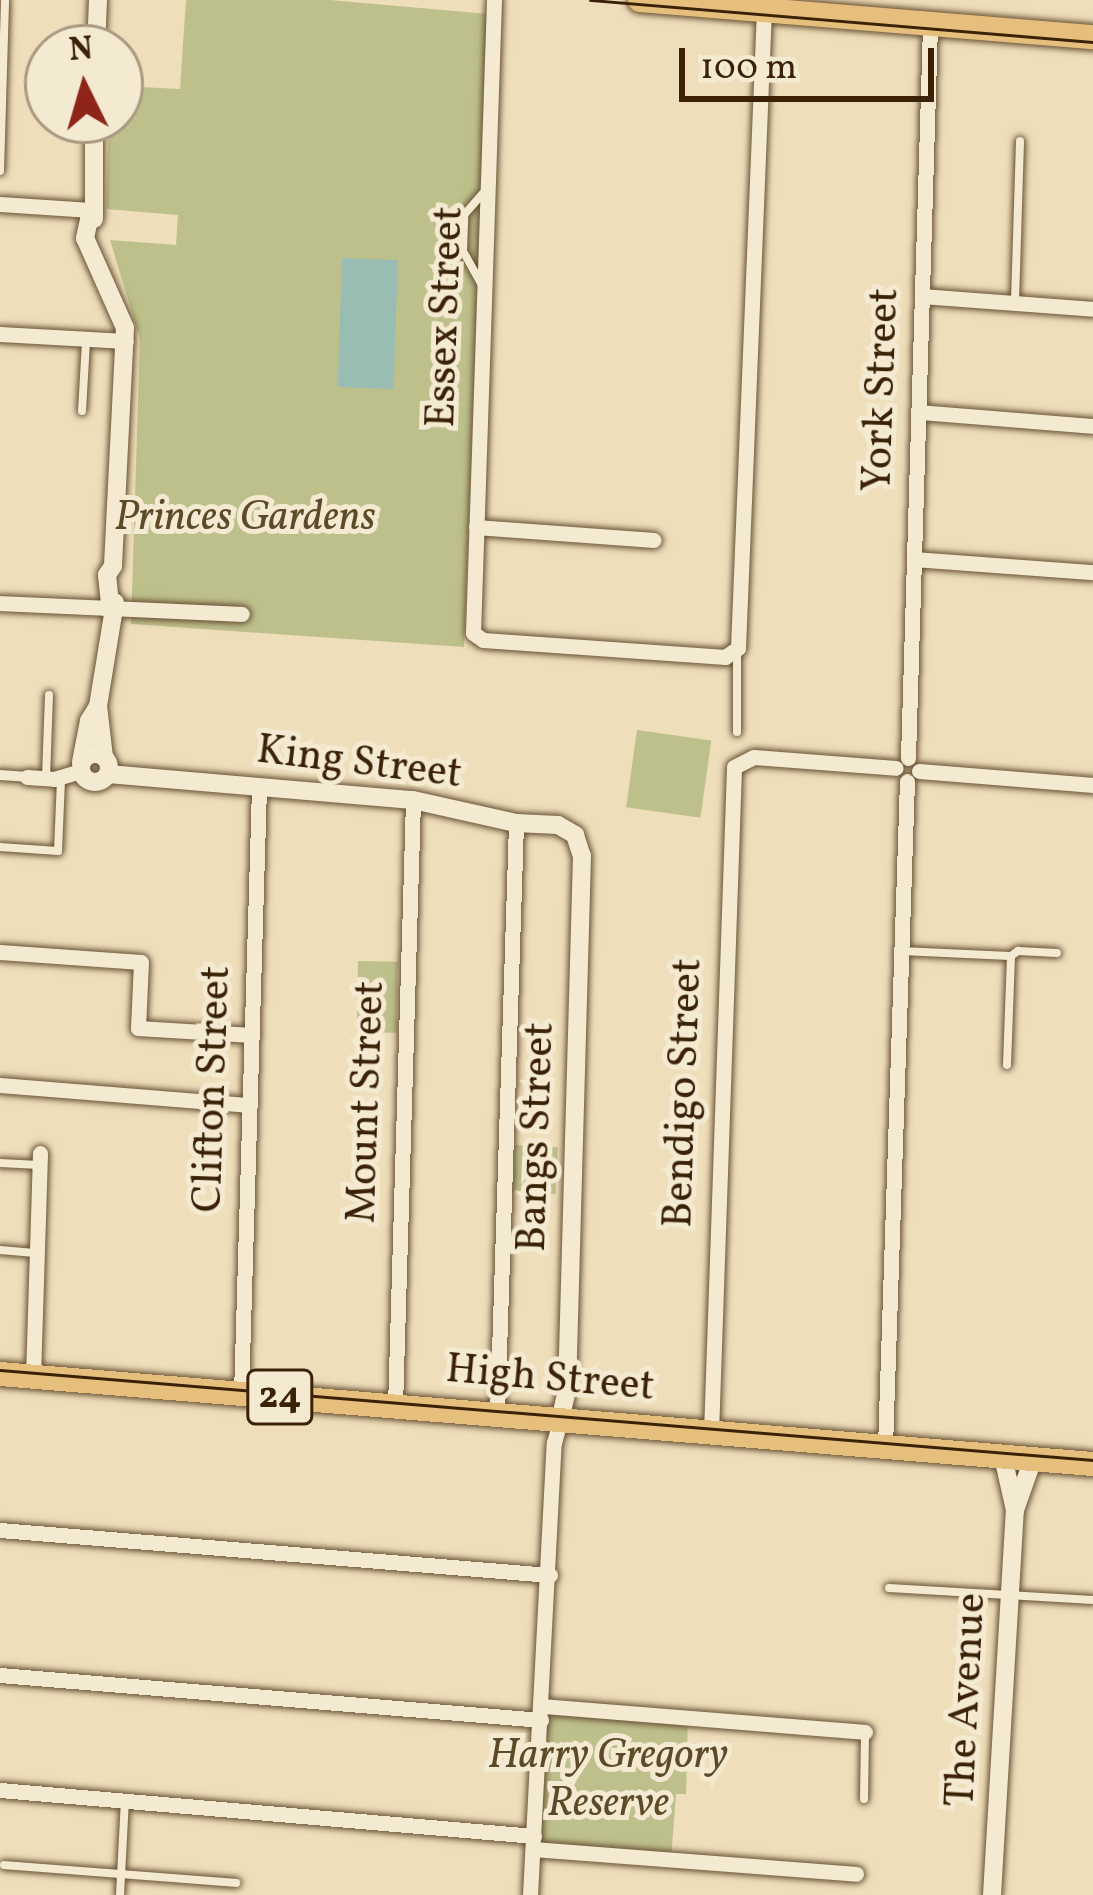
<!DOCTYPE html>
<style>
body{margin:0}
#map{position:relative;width:1093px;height:1895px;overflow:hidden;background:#eedeba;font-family:Vollkorn,serif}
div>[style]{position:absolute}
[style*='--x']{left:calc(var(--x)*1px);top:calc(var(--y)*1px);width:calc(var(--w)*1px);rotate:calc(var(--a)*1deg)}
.green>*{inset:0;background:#bec08c;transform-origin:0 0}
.water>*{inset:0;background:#99bcb3;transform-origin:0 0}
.roads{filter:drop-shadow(0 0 3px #685134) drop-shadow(0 0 3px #685134)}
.service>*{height:8px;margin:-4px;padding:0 4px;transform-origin:4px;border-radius:4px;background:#f4ead2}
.pedestrian>*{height:10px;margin:-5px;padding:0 5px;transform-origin:5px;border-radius:5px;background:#f4ead2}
.minor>*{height:15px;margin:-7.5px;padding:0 7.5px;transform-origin:7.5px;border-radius:7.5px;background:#f4ead2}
.tertiary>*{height:18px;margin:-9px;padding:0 9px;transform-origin:9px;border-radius:9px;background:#f4ead2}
.tertiary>.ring{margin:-9px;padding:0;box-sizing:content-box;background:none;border:18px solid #f4ead2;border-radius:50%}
.primary>*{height:24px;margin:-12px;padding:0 12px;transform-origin:12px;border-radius:12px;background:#e7bf7d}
.tram>*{height:3px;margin:-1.5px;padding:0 1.5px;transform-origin:1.5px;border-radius:1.5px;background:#3b2207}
span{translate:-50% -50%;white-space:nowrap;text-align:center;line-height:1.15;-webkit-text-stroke:10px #f4ead2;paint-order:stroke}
.shield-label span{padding:3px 9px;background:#f4ead2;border:3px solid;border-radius:9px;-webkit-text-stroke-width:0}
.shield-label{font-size:39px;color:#3b2207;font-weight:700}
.street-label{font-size:42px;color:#3b2207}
.park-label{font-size:42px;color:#5c4a28;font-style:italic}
.north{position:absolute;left:24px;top:24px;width:120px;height:120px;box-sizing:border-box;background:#f4ead2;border:3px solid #aa9a81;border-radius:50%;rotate:355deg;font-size:33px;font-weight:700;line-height:48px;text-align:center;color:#3b2207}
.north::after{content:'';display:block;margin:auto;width:42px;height:54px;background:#8f2418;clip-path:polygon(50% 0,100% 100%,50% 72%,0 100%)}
.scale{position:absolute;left:679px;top:48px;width:255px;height:54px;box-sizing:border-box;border:6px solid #3b2207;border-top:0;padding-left:15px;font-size:36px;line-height:42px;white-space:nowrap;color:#3b2207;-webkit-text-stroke:9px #f4ead2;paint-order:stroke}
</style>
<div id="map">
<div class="green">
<i style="clip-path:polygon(186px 0,330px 0,488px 14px,464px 647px,131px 624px,140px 339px,110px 240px,176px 245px,178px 215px,106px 209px,109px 120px,120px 120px,120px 86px,180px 89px)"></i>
<i style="left:637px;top:730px;width:75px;height:78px;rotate:8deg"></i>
<i style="left:358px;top:961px;width:40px;height:71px;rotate:1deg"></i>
<i style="left:515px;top:1145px;width:43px;height:47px;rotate:3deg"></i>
<i style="clip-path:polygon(545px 1704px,688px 1716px,686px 1794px,676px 1794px,671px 1860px,535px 1850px)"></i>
</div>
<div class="water">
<i style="left:342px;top:258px;width:56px;height:129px;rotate:2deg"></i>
</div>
<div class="roads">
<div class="service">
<i style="--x:0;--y:171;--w:171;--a:-88.3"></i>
<i style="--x:483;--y:287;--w:41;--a:-119.1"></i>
<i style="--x:463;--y:251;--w:36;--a:-88"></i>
<i style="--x:464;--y:215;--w:32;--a:-49"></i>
<i style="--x:1015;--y:301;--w:160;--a:-88.2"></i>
<i style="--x:82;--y:411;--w:70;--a:-86.7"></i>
<i style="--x:737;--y:732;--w:79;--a:-90"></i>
<i style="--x:46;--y:777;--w:82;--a:-87.9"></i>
<i style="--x:0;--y:847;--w:58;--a:3.9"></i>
<i style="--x:58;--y:851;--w:72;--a:-87.6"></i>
<i style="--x:900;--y:951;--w:111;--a:2.6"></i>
<i style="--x:1011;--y:956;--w:109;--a:92.1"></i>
<i style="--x:1011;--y:956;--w:9;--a:-36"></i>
<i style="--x:1018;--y:951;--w:39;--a:3"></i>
<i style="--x:0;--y:1163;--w:39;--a:3"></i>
<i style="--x:0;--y:1250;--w:35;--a:5"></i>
<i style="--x:889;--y:1588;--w:204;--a:3.4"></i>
<i style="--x:864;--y:1799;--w:67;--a:-89.1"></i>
<i style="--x:4;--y:1865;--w:233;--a:4.4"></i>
<i style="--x:120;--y:1895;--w:94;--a:-87"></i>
</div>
<div class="pedestrian">
<i style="--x:0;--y:775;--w:27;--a:4"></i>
</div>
<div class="minor">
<i style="--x:494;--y:0;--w:633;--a:91.9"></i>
<i style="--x:473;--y:633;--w:12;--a:35"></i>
<i style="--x:483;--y:640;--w:243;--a:4"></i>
<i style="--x:725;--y:657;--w:16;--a:-35"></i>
<i style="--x:738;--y:648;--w:639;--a:-87.67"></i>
<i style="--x:0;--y:204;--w:91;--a:3.8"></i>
<i style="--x:922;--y:296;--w:171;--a:4.3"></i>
<i style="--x:0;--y:334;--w:126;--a:3.2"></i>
<i style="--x:919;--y:412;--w:175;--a:4.6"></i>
<i style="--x:476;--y:527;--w:178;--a:4.2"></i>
<i style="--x:914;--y:559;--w:179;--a:4.2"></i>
<i style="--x:0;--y:603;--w:242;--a:2.6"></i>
<i style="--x:908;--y:758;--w:734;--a:-88.28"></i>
<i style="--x:919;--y:771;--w:175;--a:4.6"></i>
<i style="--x:27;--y:777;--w:27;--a:4"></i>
<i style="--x:54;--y:779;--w:28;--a:-17"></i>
<i style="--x:0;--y:952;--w:141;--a:4.1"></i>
<i style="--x:141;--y:962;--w:66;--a:92.6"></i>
<i style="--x:138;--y:1028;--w:114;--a:3.5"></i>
<i style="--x:0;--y:1085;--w:251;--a:4.6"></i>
<i style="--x:33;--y:1377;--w:224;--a:-88.2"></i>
<i style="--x:241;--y:1394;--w:608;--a:-88.3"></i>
<i style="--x:395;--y:1407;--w:607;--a:-88.3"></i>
<i style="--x:497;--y:1415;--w:592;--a:-88.16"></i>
<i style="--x:711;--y:1433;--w:666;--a:-88.02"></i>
<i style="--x:734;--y:767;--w:22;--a:-27"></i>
<i style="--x:754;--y:757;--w:142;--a:4.4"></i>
<i style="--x:885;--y:1447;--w:666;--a:-88.11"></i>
<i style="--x:0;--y:1530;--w:552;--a:4.68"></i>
<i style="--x:0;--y:1675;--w:543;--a:4.75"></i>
<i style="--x:542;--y:1706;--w:324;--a:4.6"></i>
<i style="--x:0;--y:1790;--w:536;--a:4.92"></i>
<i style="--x:534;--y:1849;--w:323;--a:4.4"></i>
<i style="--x:530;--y:1895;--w:453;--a:-87"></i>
<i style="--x:554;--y:1443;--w:24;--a:-75"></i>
</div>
<div class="tertiary">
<i style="--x:96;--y:48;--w:48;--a:-87.6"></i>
<i style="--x:91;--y:210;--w:29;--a:102"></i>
<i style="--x:85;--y:238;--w:98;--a:66"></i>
<i style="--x:125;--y:328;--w:238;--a:92.9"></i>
<i style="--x:113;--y:566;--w:11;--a:124"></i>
<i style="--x:107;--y:575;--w:36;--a:84"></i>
<i style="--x:94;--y:219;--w:99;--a:-90"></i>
<i class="ring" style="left:81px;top:754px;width:10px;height:10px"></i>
<i style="--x:104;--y:757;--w:51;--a:-96.7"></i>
<i style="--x:98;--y:706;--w:105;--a:-80.7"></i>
<i style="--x:81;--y:762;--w:42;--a:-79"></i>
<i style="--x:89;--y:721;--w:17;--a:-59"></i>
<i style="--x:108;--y:774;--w:306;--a:4.9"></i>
<i style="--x:413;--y:800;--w:106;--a:12.6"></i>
<i style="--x:516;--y:823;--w:42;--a:2.7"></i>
<i style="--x:558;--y:825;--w:20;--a:30"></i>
<i style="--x:575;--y:835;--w:22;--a:72"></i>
<i style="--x:582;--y:856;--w:534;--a:91.61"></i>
<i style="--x:567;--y:1390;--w:31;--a:103"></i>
<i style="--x:1015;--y:1510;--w:54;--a:-70.6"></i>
<i style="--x:992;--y:1895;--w:386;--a:-86.6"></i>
<i style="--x:1015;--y:1510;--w:54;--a:-102.8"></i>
</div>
<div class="primary">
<i style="--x:640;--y:0;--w:455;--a:4.7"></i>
<i style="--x:0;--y:1374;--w:1097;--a:4.71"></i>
</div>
</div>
<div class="tram">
<i style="--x:590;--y:0;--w:505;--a:4.77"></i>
<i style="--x:0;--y:1370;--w:1097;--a:4.71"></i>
</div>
<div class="shield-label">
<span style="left:280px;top:1397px">24</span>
</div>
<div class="street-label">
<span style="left:447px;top:317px;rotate:-88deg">Essex Street</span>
<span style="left:883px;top:390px;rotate:-88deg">York Street</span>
<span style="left:359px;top:764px;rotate:7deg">King Street</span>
<span style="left:214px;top:1089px;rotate:-88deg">Clifton Street</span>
<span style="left:685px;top:1093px;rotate:-88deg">Bendigo Street</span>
<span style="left:368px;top:1102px;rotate:-88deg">Mount Street</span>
<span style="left:538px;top:1137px;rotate:-88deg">Bangs Street</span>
<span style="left:550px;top:1380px;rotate:5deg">High Street</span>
<span style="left:968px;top:1700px;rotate:-87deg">The Avenue</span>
</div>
<div class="park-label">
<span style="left:245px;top:519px">Princes Gardens</span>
<span style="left:608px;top:1781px">Harry Gregory<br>Reserve</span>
</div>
<div class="north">N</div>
<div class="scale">100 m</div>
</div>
